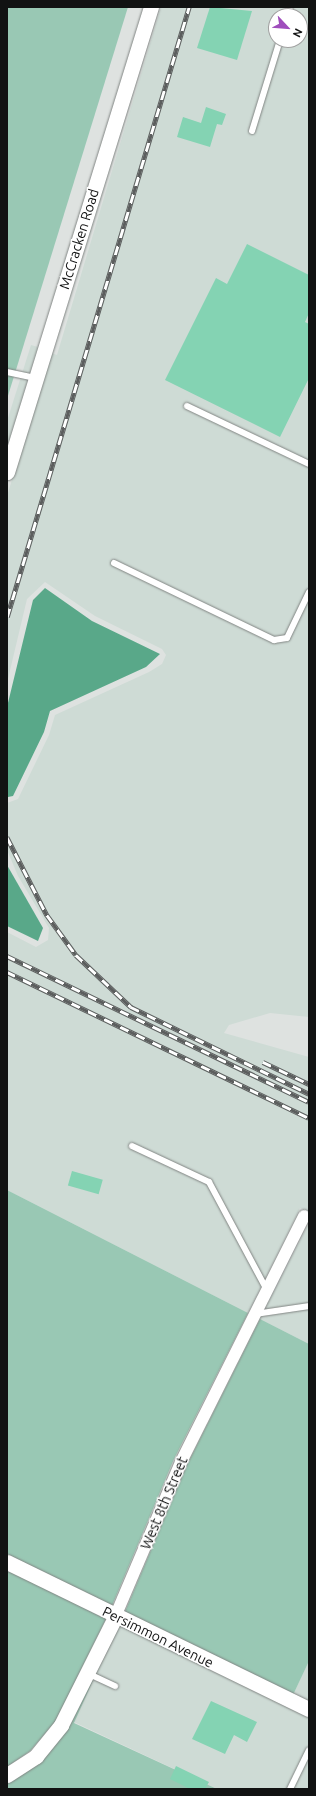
<!DOCTYPE html>
<style>
body{margin:0}
#map{position:relative;width:316px;height:1796px;overflow:hidden;background:#dee2e0;font-family:Ubuntu,sans-serif}
div>[style]{position:absolute}
[style*='--x']{left:calc(var(--x)*1px);top:calc(var(--y)*1px);width:calc(var(--w)*1px);rotate:calc(var(--a)*1deg)}
.built>*{inset:0;background:#cedbd5}
.green>*{inset:0;background:#99c8b4}
.water>*{inset:0;background:#59a889}
.building>*{inset:0;background:#84d3b3;transform-origin:0 0}
.roads{filter:drop-shadow(0 0 1px #818583) drop-shadow(0 0 1px #818583)}
.service>*{height:6px;margin:-3px;padding:0 3px;transform-origin:3px;border-radius:3px;background:#fff}
.minor>*{height:12px;margin:-6px;padding:0 6px;transform-origin:6px;border-radius:6px;background:#fff}
.tertiary>*{height:15px;margin:-7.5px;padding:0 7.5px;transform-origin:7.5px;border-radius:7.5px;background:#fff}
.rail>*{height:4.5px;margin-top:-2.25px;transform-origin:0;background:repeating-linear-gradient(90deg,#fff 0 9px,#5c5e5e 0 18px);box-sizing:border-box;border-block:1px solid #5c5e5e}
span{translate:-50% -50%;white-space:nowrap;text-align:center;line-height:1.15;-webkit-text-stroke:3px #fff;paint-order:stroke}
.street-label{font-size:14px;color:#111212}
.frame{position:absolute;inset:0;border:8px solid #111212;pointer-events:none}
.north{position:absolute;left:268px;top:8px;width:40px;height:40px;box-sizing:border-box;background:#fff;border:1px solid #a0a0a0;border-radius:50%;rotate:116deg;font-size:11px;font-weight:700;line-height:16px;text-align:center;color:#111212}
.north::after{content:'';display:block;margin:auto;width:14px;height:18px;background:#9f4dbc;clip-path:polygon(50% 0,100% 100%,50% 72%,0 100%)}
</style>
<div id="map">
<div class="built">
<i style="clip-path:polygon(evenodd,161px 7px,309px 7px,309px 1017px,270px 1013px,229px 1025px,224px 1033px,309px 1057px,309px 1212px,300px 1208px,248px 1313px,7px 1190px,7px 932px,36px 947px,48px 940px,49px 928px,18px 876px,7px 850px,7px 803px,18px 799px,49px 735px,55px 715px,149px 672px,162px 664px,166px 655px,162px 649px,95px 616px,45px 582px,27px 599px,7px 683px,7px 496px,51px 353px,57px 355px,161px 7px,276px 16px,300px 16px,300px 40px,276px 40px,276px 16px)"></i>
<i style="clip-path:polygon(31px 345px,38px 347px,7px 447px,7px 421px)"></i>
<i style="clip-path:polygon(309px 1223px,309px 1344px,260px 1319px)"></i>
<i style="clip-path:polygon(119px 1625px,309px 1716px,309px 1789px,217px 1789px,74px 1722px)"></i>
<i style="clip-path:polygon(309px 1661px,309px 1702px,293px 1695px)"></i>
</div>
<div class="green">
<i style="clip-path:polygon(7px 7px,128px 7px,7px 399px)"></i>
<i style="clip-path:polygon(7px 1190px,248px 1313px,174px 1459px,111px 1608px,7px 1555px)"></i>
<i style="clip-path:polygon(260px 1319px,309px 1344px,309px 1661px,293px 1695px,124px 1614px,187px 1465px)"></i>
<i style="clip-path:polygon(7px 1570px,106px 1619px,55px 1722px,30px 1751px,7px 1767px)"></i>
<i style="clip-path:polygon(109px 1645px,74px 1723px,217px 1789px,7px 1789px,7px 1783px,41px 1760px)"></i>
</div>
<div class="water">
<i style="clip-path:polygon(45px 588px,92px 621px,160px 654px,146px 667px,50px 711px,44px 732px,13px 796px,8px 797px,7px 707px,33px 600px)"></i>
<i style="clip-path:polygon(7px 865px,43px 928px,38px 941px,7px 926px)"></i>
</div>
<div class="building">
<i style="clip-path:polygon(210px 7px,252px 11px,237px 60px,197px 48px)"></i>
<i style="clip-path:polygon(206px 107px,226px 114px,222px 125px,217px 124px,210px 147px,177px 137px,183px 117px,201px 123px)"></i>
<i style="clip-path:polygon(247px 244px,309px 275px,309px 313px,305px 322px,309px 324px,309px 378px,280px 437px,165px 380px,216px 278px,227px 284px)"></i>
<i style="left:72px;top:1171px;width:32px;height:15px;rotate:16deg"></i>
<i style="clip-path:polygon(211px 1701px,257px 1722px,247px 1742px,234px 1735px,225px 1754px,192px 1739px)"></i>
<i style="clip-path:polygon(176px 1766px,209px 1782px,205px 1789px,190px 1789px,170px 1779px)"></i>
</div>
<div class="roads">
<div class="service">
<i style="--x:287;--y:16;--w:9;--a:-72"></i>
<i style="--x:252;--y:131;--w:95;--a:-72.9"></i>
<i style="--x:7;--y:372;--w:30;--a:12"></i>
<i style="--x:187;--y:406;--w:135;--a:25.4"></i>
<i style="--x:114;--y:563;--w:178;--a:25.7"></i>
<i style="--x:274;--y:640;--w:13;--a:-9"></i>
<i style="--x:287;--y:638;--w:51;--a:-64.4"></i>
<i style="--x:132;--y:1146;--w:85;--a:25.1"></i>
<i style="--x:209;--y:1182;--w:123;--a:61.8"></i>
<i style="--x:255;--y:1314;--w:55;--a:-8.4"></i>
<i style="--x:87;--y:1673;--w:31;--a:25"></i>
<i style="--x:290;--y:1789;--w:43;--a:-64"></i>
</div>
<div class="minor">
<i style="--x:115;--y:1617;--w:168;--a:-66.9"></i>
<i style="--x:181;--y:1462;--w:275;--a:-63.4"></i>
</div>
<div class="tertiary">
<i style="--x:7;--y:472;--w:487;--a:-72.8"></i>
<i style="--x:7;--y:1562;--w:336;--a:26"></i>
<i style="--x:7;--y:1775;--w:35;--a:-33"></i>
<i style="--x:36;--y:1756;--w:40;--a:-51"></i>
<i style="--x:61;--y:1725;--w:121;--a:-63.4"></i>
</div>
</div>
<div class="rail">
<i style="--x:7;--y:617;--w:637;--a:-73.39"></i>
<i style="--x:7;--y:837;--w:88;--a:62.9"></i>
<i style="--x:47;--y:915;--w:49;--a:54.1"></i>
<i style="--x:76;--y:955;--w:76;--a:43.4"></i>
<i style="--x:131;--y:1007;--w:198;--a:26"></i>
<i style="--x:7;--y:956;--w:335;--a:25.8"></i>
<i style="--x:7;--y:972;--w:335;--a:25.8"></i>
<i style="--x:263;--y:1062;--w:51;--a:25.6"></i>
</div>
<div class="street-label">
<span style="left:79px;top:239px;rotate:-73deg">McCracken Road</span>
<span style="left:164px;top:1503px;rotate:-67deg">West 8th Street</span>
<span style="left:158px;top:1637px;rotate:26deg">Persimmon Avenue</span>
</div>
<div class="frame"></div>
<div class="north">N</div>
</div>
